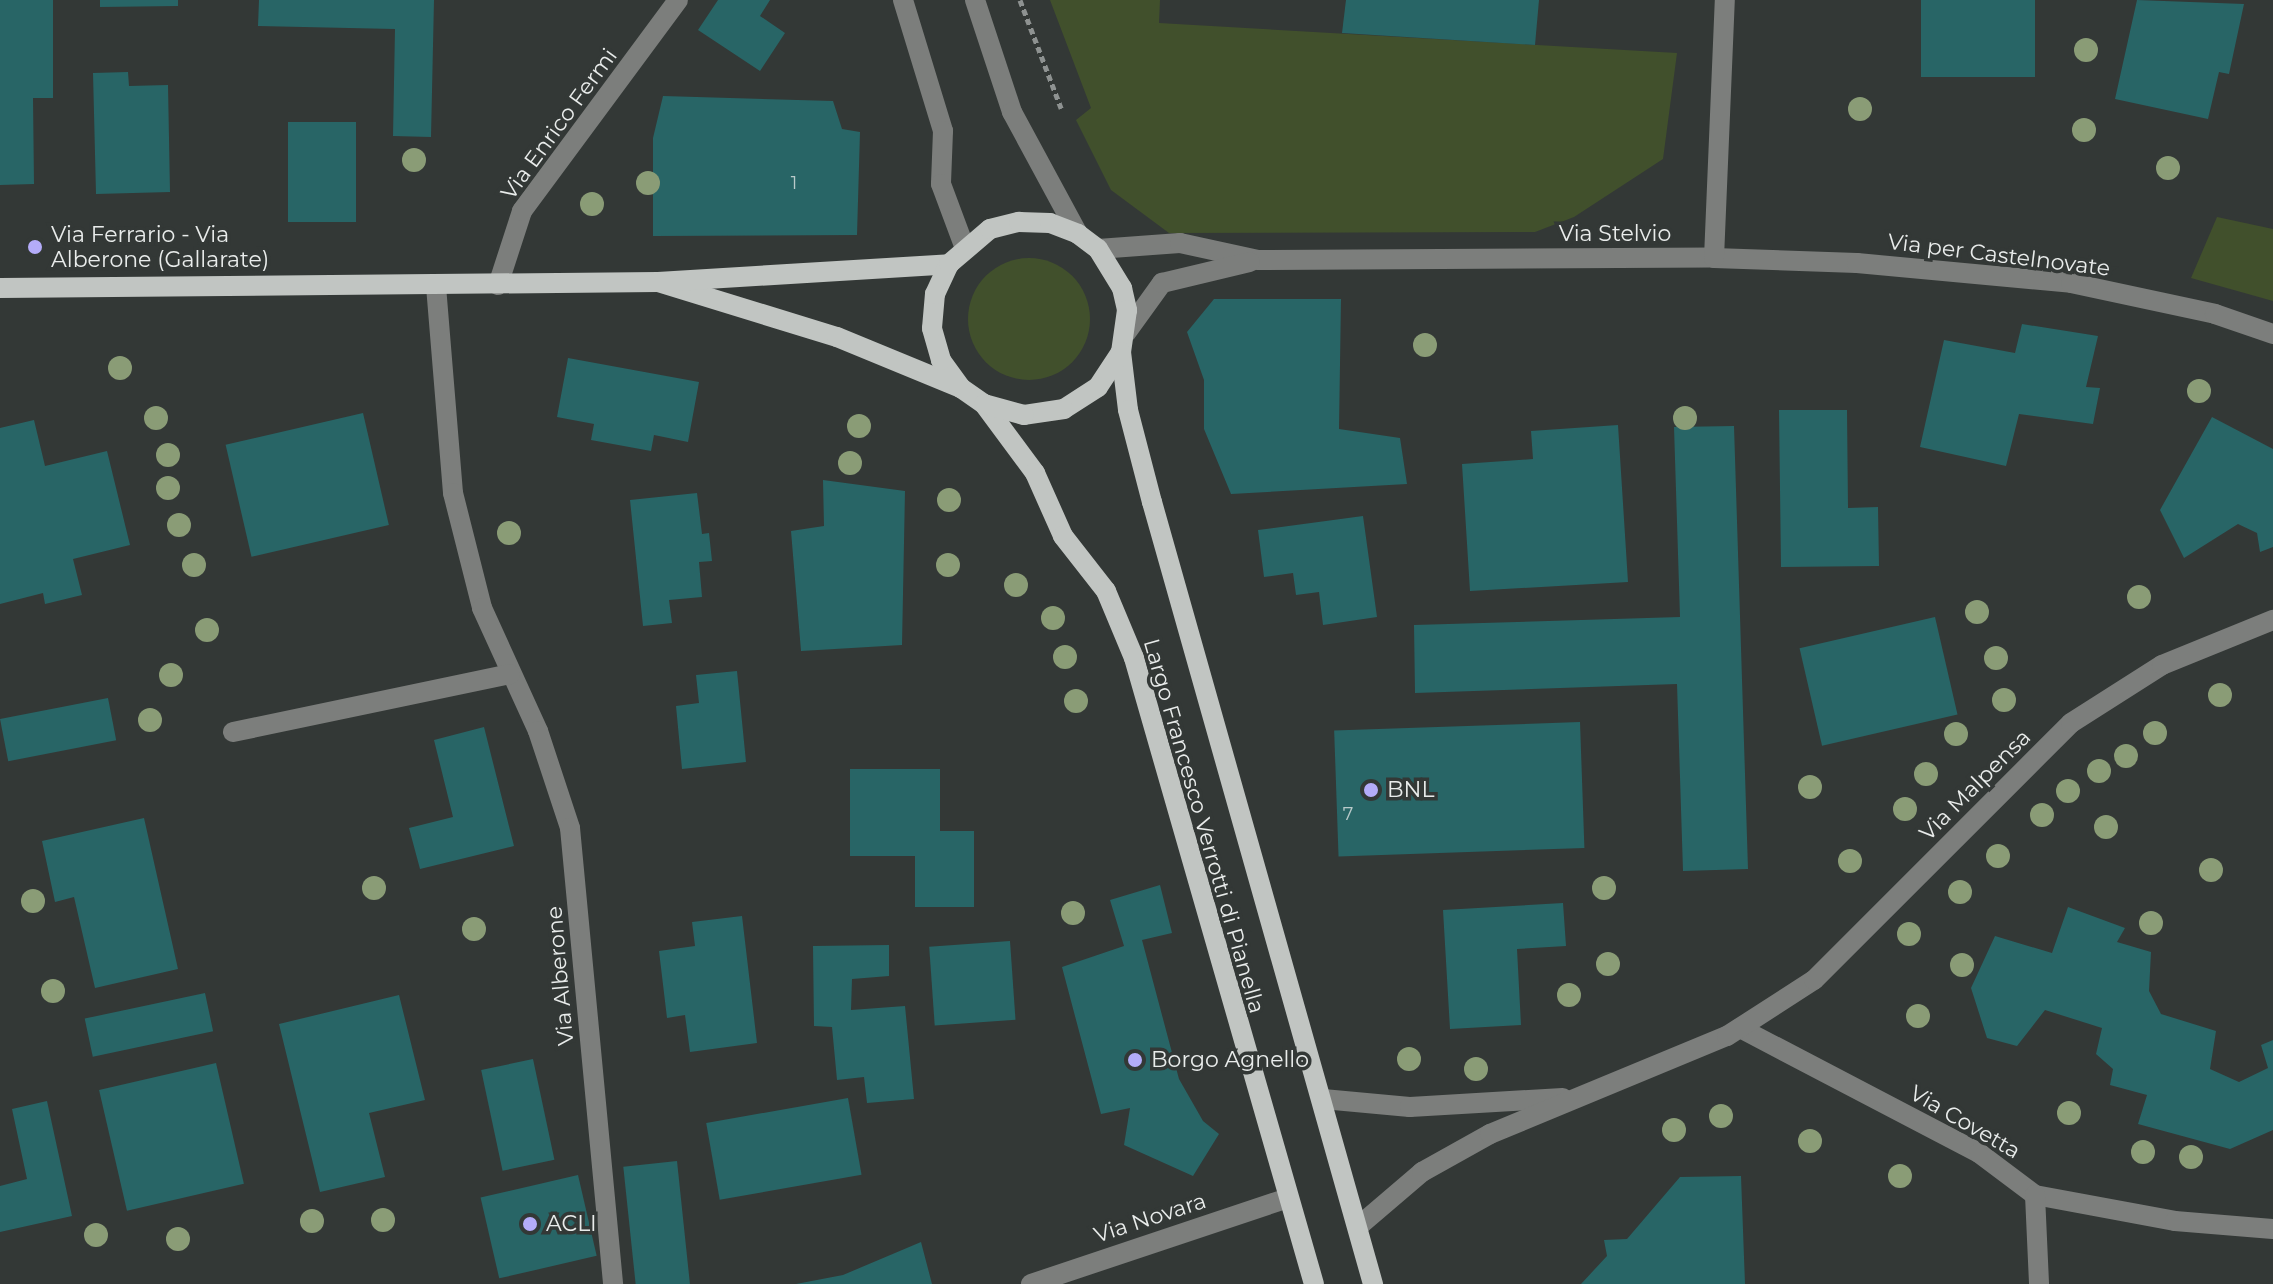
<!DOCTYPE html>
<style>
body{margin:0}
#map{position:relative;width:2273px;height:1284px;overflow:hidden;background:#333836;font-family:Montserrat,sans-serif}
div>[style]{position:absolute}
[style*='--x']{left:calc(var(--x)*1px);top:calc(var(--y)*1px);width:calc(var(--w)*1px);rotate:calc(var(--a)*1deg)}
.green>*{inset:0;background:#41502c}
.round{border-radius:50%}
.building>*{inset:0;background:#286566;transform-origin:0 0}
.path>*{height:5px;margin-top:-2.5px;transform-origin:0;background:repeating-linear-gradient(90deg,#8e9291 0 6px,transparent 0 10px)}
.minor>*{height:20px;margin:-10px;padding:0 10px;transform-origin:10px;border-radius:10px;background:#7c7e7c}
.major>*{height:20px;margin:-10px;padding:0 10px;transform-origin:10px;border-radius:10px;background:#c1c5c2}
.trees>*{width:24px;height:24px;margin:-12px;border-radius:50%;background:#8a9c76}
.dots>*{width:22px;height:22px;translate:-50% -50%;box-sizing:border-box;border:4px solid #333836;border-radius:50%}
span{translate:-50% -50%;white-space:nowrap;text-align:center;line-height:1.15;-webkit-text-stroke:7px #333836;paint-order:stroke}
.number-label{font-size:18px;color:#b9caca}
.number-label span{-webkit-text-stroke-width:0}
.street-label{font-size:22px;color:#e9eceb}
.poi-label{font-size:22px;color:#e9eceb}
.left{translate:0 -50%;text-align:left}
</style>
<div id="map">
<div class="green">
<i style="clip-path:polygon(1050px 0,1160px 0,1159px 23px,1677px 53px,1663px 159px,1574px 217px,1535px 232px,1169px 233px,1111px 190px,1076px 120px,1091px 108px)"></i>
<i style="clip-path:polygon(2217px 217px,2273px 229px,2273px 301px,2191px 278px)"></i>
<i class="round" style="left:968px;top:258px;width:122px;height:122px"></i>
</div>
<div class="building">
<i style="clip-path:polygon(0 0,53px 0,53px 98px,33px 98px,34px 184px,0 185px)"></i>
<i style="clip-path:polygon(100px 0,178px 0,178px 6px,100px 7px)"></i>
<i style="clip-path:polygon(259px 0,434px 0,431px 137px,393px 136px,395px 29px,258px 26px)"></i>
<i style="clip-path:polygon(718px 0,770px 0,760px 16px,785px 33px,760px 71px,698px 30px)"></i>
<i style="clip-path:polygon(1346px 0,1539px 0,1535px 45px,1342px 33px)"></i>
<i style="left:1921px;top:0;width:114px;height:77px"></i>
<i style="clip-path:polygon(2137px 0,2244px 4px,2229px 74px,2219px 72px,2208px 119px,2115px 99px)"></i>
<i style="clip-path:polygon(128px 72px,129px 86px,168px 85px,170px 192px,96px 194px,93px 73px)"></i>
<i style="clip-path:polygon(663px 96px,833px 101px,842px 129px,860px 132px,857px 235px,653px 236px,653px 138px)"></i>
<i style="left:288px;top:122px;width:68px;height:100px"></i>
<i style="clip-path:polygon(1214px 299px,1341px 299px,1339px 429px,1400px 438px,1407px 484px,1231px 494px,1204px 429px,1204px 380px,1187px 332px)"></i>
<i style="clip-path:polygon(2022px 324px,2098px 336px,2086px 387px,2100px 388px,2093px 424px,2019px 414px,2006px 466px,1920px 447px,1944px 340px,2015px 353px)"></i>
<i style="clip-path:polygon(568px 358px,699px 382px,688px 442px,654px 435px,651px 451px,591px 440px,594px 424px,557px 417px)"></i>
<i style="clip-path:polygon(1779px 410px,1847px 410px,1848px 508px,1878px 507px,1879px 566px,1781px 567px)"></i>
<i style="left:363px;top:413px;width:115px;height:141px;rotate:77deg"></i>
<i style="clip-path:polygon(2212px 417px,2273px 449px,2273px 547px,2260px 552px,2257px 533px,2238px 524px,2184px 558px,2160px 510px)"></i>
<i style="clip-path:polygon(34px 420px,45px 466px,107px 451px,130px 545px,73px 559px,82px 595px,45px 604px,43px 593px,0 604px,0 428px)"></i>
<i style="clip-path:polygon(1618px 425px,1628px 582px,1470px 591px,1462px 464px,1533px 459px,1531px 431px)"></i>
<i style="clip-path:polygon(1734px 426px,1748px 869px,1683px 871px,1677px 684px,1415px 693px,1414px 625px,1680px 617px,1674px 427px)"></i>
<i style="clip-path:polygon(823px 480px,905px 491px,902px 645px,801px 651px,791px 531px,824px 526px)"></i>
<i style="clip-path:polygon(697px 493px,702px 534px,709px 533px,712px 561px,699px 562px,702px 597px,669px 600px,672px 623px,643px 626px,630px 500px)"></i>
<i style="clip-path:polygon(1363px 516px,1377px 617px,1323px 625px,1319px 592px,1296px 595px,1293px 573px,1264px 577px,1258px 530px)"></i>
<i style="left:1935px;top:617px;width:100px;height:139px;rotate:77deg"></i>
<i style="clip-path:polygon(737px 671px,746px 762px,682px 769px,676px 706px,699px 703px,696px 675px)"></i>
<i style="left:108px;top:698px;width:43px;height:110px;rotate:79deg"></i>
<i style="left:1580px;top:722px;width:126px;height:246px;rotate:88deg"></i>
<i style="clip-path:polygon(484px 727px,514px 846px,420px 869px,409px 828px,453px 817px,434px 740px)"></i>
<i style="clip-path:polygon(850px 769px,940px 769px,940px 831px,974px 831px,974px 907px,915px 907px,915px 856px,850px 856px)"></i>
<i style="clip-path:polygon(144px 818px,178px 969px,95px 988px,74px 897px,55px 902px,42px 841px)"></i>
<i style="clip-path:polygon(1160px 885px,1172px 933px,1142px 940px,1179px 1079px,1203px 1121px,1219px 1134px,1193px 1176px,1124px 1145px,1130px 1108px,1101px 1114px,1062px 967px,1124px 946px,1110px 900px)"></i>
<i style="clip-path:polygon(1563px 903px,1566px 946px,1517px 949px,1521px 1025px,1450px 1029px,1443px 910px)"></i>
<i style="clip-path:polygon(2068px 907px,2125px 928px,2117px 942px,2151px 952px,2149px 991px,2161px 1014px,2216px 1031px,2210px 1069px,2239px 1082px,2268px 1068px,2261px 1045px,2273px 1040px,2273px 1130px,2230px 1149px,2138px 1124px,2147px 1095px,2110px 1085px,2113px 1069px,2096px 1054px,2102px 1028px,2045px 1010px,2017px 1046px,1987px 1038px,1971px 988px,1995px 936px,2052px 953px)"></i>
<i style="clip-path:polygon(742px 916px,757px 1043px,690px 1052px,685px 1015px,667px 1018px,659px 951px,695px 946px,692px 922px)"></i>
<i style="left:1010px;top:941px;width:79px;height:81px;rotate:86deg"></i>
<i style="clip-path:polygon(889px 945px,889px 976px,852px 979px,851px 1010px,905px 1006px,914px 1099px,867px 1103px,864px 1077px,837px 1080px,832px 1027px,814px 1026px,813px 946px)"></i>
<i style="left:205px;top:993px;width:39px;height:123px;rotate:78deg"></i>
<i style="clip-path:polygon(399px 995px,425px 1100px,369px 1113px,385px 1177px,320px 1192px,279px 1024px)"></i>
<i style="left:533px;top:1059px;width:103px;height:53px;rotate:78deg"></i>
<i style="left:216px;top:1063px;width:124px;height:120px;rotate:77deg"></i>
<i style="left:848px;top:1098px;width:78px;height:144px;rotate:80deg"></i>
<i style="clip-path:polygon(47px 1101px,72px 1216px,0 1232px,0 1186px,27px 1179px,12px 1109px)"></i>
<i style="left:677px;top:1161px;width:124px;height:54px;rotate:84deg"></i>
<i style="left:578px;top:1175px;width:83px;height:100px;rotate:77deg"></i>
<i style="clip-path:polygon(1741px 1176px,1745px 1284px,1581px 1284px,1607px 1256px,1604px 1240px,1627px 1239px,1680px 1177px)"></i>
<i style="clip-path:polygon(921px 1242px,932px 1284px,796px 1284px,843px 1275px)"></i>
</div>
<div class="path">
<i style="--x:1020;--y:0;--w:116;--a:69.2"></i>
</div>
<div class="minor">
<i style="--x:903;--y:0;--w:137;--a:73"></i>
<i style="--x:943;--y:131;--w:53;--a:92.2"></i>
<i style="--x:941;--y:184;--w:66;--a:69.6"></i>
<i style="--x:975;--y:0;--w:118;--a:71.7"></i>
<i style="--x:1012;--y:112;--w:139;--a:61.6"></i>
<i style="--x:1098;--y:249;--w:82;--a:-4.2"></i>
<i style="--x:1180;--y:243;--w:80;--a:12.3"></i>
<i style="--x:1258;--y:260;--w:456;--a:-0.3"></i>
<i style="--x:1714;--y:258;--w:143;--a:2"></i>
<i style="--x:1857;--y:263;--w:215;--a:5.3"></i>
<i style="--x:2071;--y:283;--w:147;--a:12.1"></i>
<i style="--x:2215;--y:314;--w:61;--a:19"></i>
<i style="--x:1714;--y:258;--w:258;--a:-87.6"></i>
<i style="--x:498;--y:285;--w:78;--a:-72"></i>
<i style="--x:522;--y:211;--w:262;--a:-53.5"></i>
<i style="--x:436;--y:286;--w:208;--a:85.3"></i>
<i style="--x:453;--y:493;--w:119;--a:75.8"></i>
<i style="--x:482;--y:608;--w:135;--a:65.5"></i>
<i style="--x:538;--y:731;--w:102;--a:71.7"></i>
<i style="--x:570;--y:828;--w:458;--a:84.6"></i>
<i style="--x:1126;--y:333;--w:62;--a:-54.2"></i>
<i style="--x:1162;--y:283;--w:90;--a:-13.4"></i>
<i style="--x:233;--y:732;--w:283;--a:-11.8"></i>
<i style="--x:1740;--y:1028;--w:270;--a:27.6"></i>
<i style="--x:1979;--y:1153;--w:70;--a:36.9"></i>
<i style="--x:2035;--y:1195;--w:142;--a:10.5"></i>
<i style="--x:2175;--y:1221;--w:98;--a:4.7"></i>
<i style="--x:1323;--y:1099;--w:87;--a:5.3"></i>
<i style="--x:1410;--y:1107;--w:153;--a:-3.4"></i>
<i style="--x:2035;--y:1195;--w:89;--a:87.4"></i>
<i style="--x:1360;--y:1225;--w:82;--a:-40.5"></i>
<i style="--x:1422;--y:1172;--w:78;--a:-29.2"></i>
<i style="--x:1490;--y:1134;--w:256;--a:-22.5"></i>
<i style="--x:1727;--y:1036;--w:103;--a:-32.8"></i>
<i style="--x:1814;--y:980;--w:363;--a:-45"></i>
<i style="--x:2071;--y:723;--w:108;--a:-32.5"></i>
<i style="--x:2162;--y:665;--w:120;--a:-22.1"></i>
<i style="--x:1031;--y:1284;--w:268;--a:-18.5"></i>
</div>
<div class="major">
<i style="--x:658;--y:282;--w:187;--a:17.1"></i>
<i style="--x:837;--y:337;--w:134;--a:22.4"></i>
<i style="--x:961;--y:388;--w:28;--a:35"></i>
<i style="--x:984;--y:404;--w:86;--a:53.5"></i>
<i style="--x:1035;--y:473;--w:69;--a:66"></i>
<i style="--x:1063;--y:536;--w:70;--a:52"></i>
<i style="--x:1106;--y:591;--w:73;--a:67.3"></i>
<i style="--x:1134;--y:658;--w:651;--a:73.96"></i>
<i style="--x:0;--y:288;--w:658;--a:-0.52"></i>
<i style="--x:658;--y:282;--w:292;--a:-3.5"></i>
<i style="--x:1121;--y:352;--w:58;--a:83.1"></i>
<i style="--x:1128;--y:410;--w:95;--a:75.4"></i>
<i style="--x:1152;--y:502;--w:813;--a:74.22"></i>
<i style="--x:961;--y:388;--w:34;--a:-126"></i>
<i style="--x:941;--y:360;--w:33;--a:-106"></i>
<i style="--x:932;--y:328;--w:34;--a:-85"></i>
<i style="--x:935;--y:294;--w:33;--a:-65"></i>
<i style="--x:949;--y:264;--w:54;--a:-40.5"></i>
<i style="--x:990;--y:229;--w:30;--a:-14"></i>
<i style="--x:1019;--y:222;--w:31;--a:2"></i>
<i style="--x:1050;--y:223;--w:30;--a:21"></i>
<i style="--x:1078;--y:234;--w:25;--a:37"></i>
<i style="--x:1098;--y:249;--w:46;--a:58.4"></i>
<i style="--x:1122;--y:288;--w:23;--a:77"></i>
<i style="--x:1127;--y:310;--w:42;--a:98.1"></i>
<i style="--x:1121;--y:352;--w:42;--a:123.3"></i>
<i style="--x:1098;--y:387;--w:40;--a:147.1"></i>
<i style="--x:1064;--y:409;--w:40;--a:171.5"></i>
<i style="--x:1024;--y:415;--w:41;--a:-164.6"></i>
</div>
<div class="trees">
<i style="left:2086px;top:50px"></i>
<i style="left:1860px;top:109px"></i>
<i style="left:2084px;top:130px"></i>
<i style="left:414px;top:160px"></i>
<i style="left:2168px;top:168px"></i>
<i style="left:648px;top:183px"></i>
<i style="left:592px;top:204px"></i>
<i style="left:1425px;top:345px"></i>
<i style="left:120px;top:368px"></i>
<i style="left:2199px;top:391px"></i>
<i style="left:156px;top:418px"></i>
<i style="left:1685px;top:418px"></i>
<i style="left:859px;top:426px"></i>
<i style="left:168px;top:455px"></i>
<i style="left:850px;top:463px"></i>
<i style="left:168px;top:488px"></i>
<i style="left:949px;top:500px"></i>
<i style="left:179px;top:525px"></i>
<i style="left:509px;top:533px"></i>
<i style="left:194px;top:565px"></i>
<i style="left:948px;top:565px"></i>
<i style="left:1016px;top:585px"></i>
<i style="left:2139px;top:597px"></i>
<i style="left:1977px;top:612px"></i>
<i style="left:1053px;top:618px"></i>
<i style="left:207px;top:630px"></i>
<i style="left:1065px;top:657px"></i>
<i style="left:1996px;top:658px"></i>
<i style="left:171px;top:675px"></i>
<i style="left:2220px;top:695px"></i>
<i style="left:2004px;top:700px"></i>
<i style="left:1076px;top:701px"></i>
<i style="left:150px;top:720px"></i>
<i style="left:2155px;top:733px"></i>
<i style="left:1956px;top:734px"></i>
<i style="left:2126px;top:756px"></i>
<i style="left:2099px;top:771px"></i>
<i style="left:1926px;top:774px"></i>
<i style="left:1810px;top:787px"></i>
<i style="left:2068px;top:791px"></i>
<i style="left:1905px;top:809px"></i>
<i style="left:2042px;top:815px"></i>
<i style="left:2106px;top:827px"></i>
<i style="left:1998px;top:856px"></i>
<i style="left:1850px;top:861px"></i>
<i style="left:2211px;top:870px"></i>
<i style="left:374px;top:888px"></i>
<i style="left:1604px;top:888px"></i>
<i style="left:1960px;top:892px"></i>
<i style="left:33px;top:901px"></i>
<i style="left:1073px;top:913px"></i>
<i style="left:2151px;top:923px"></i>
<i style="left:474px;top:929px"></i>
<i style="left:1909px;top:934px"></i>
<i style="left:1608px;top:964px"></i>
<i style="left:1962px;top:965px"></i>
<i style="left:53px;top:991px"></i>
<i style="left:1569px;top:995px"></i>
<i style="left:1918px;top:1016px"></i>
<i style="left:1409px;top:1059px"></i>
<i style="left:1476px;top:1069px"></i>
<i style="left:2069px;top:1113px"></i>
<i style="left:1721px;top:1116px"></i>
<i style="left:1674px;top:1130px"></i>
<i style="left:1810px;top:1141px"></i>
<i style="left:2143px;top:1152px"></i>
<i style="left:2191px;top:1157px"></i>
<i style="left:1900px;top:1176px"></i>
<i style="left:383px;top:1220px"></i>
<i style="left:312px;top:1221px"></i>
<i style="left:96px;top:1235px"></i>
<i style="left:178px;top:1239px"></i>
</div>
<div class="dots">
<i style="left:35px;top:247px;background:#b4acf9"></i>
<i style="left:1371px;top:790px;background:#b4acf9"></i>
<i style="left:1135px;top:1060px;background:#b4acf9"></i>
<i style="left:530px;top:1224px;background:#b4acf9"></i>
</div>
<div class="number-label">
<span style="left:794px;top:183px">1</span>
<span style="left:1348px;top:814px">7</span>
</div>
<div class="street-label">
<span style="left:559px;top:124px;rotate:-54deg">Via Enrico Fermi</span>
<span style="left:1615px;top:234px">Via Stelvio</span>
<span style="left:1999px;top:255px;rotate:7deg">Via per Castelnovate</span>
<span style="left:1975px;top:785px;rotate:-45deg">Via Malpensa</span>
<span style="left:1204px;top:826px;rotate:74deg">Largo Francesco Verrotti di Pianella</span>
<span style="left:560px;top:976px;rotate:-95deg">Via Alberone</span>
<span style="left:1965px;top:1122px;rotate:30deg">Via Covetta</span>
<span style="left:1150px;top:1218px;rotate:-18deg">Via Novara</span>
</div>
<div class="poi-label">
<span class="left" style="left:51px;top:247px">Via Ferrario - Via<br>Alberone (Gallarate)</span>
<span class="left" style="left:1387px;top:790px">BNL</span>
<span class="left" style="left:1151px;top:1060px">Borgo Agnello</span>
<span class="left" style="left:546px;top:1224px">ACLI</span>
</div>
</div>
